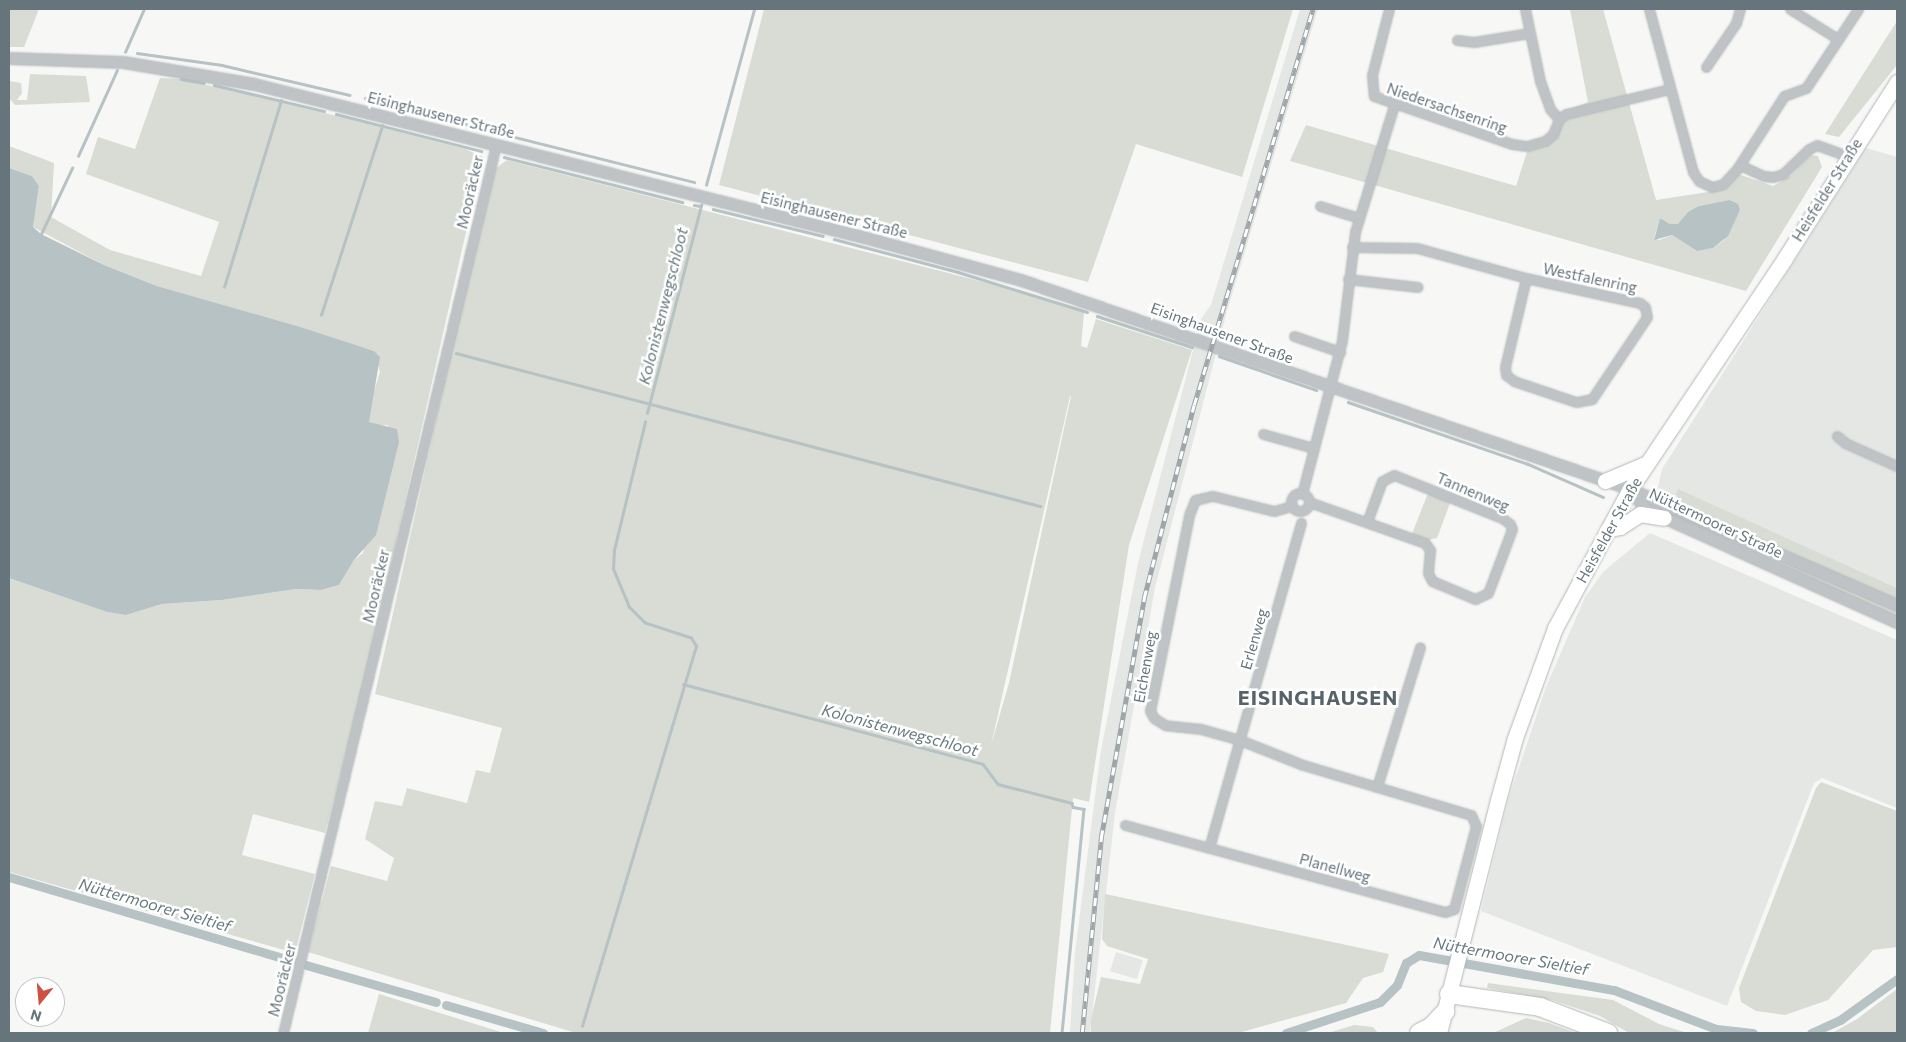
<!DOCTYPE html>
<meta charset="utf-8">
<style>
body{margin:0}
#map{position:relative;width:1906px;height:1042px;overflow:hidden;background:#f7f7f5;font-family:Commissioner,sans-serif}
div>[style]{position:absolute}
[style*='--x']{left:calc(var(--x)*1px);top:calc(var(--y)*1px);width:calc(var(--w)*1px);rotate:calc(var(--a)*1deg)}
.built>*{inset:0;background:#e5e7e5;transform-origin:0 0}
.green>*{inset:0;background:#d8dcd5}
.water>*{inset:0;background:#b7c2c5}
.stream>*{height:2.5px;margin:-1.25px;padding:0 1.25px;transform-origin:1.25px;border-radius:1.25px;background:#b7c2c5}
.canal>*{height:9px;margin:-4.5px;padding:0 4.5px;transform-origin:4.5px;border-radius:4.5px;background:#b7c2c5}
.roads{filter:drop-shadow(0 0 1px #b1b6b8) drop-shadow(0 0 1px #b1b6b8)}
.minor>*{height:9px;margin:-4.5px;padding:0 4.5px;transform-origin:4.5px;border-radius:4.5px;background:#bfc3c6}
.minor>.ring{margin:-4.5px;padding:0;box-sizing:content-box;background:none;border:9px solid #bfc3c6;border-radius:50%}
.tertiary>*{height:11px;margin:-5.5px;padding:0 5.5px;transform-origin:5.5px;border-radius:5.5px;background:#bfc3c6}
.primary>*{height:15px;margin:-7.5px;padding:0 7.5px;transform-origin:7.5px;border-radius:7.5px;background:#fff}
.motorway>*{height:18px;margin:-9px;padding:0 9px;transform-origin:9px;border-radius:9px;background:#fff}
.rail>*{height:4.5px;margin-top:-2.25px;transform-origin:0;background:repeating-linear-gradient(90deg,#fff 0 8px,#9fa6aa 0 16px);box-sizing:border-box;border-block:1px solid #9fa6aa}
span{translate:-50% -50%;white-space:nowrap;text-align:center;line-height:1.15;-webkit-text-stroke:5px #fff;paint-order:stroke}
.street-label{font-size:15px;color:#66757c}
.water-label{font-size:16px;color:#677a7e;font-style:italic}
.district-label{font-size:20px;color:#576368;font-weight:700;letter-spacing:1px}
.frame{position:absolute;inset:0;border:10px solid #66757c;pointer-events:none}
.north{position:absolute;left:15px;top:977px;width:50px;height:50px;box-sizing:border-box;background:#fff;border:1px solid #c2c8cb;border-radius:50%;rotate:197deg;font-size:14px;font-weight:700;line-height:20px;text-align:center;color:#66757c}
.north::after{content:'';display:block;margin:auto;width:18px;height:22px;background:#cd5140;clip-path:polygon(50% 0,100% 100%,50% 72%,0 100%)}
</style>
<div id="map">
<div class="built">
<i style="clip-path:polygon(1300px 9px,1318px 9px,1227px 311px,1155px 588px,1115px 813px,1090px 1033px,1070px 1033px,1075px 952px,1101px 750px,1138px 563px,1201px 319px,1211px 305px)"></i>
<i style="clip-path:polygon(1866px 148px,1897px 157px,1897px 588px,1678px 490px,1674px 499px,1657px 492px,1662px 469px)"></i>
<i style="clip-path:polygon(1650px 533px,1897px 640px,1897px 808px,1822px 778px,1814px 783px,1727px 1006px,1481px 911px,1508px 800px,1546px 687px,1585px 597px,1604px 571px)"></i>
<i style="left:1116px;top:952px;width:28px;height:20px;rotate:17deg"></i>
</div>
<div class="green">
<i style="clip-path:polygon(9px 9px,39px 9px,24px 47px,9px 47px)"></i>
<i style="clip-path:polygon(764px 9px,1293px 9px,1242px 177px,1136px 144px,1088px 282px,719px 185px)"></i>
<i style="clip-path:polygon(evenodd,1570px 9px,1603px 9px,1656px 200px,1721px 190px,1738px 174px,1773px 186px,1792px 175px,1811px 155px,1818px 156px,1822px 167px,1746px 291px,1290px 161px,1306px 125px,1516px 186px,1527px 152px,1550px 144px,1565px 111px,1588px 102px,1570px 9px,1729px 200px,1740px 210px,1724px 240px,1713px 248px,1697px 251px,1672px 235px,1659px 240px,1654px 238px,1660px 218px,1670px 224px,1678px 224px,1699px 206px,1729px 200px)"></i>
<i style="clip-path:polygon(1897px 21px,1897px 65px,1839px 137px,1825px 134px)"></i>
<i style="clip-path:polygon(30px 74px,86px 76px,90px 102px,15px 105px,9px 98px,9px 81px,21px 83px,22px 93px,17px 100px,27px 100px)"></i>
<i style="clip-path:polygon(160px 78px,181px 79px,329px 114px,465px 149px,483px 157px,362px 691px,325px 833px,253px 814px,242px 855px,315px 874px,295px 953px,9px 872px,9px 578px,107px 612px,126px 615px,162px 604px,222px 600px,296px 589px,321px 590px,339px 585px,354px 560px,363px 553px,388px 425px,377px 426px,369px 422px,369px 407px,380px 372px,374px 351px,157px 286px,104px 265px,33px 227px,39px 186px,32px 176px,9px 168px,9px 146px,54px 163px,51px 217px,110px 250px,201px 276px,219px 222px,86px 174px,98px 137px,135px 149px)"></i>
<i style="clip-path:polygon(evenodd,507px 160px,1007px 288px,1084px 312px,1081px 346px,1087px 348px,1096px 319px,1192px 350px,1129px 545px,1089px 802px,1073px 798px,1050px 1033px,576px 1033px,308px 952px,331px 866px,387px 881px,394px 858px,365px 839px,375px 801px,402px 806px,407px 788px,467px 803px,476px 770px,490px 773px,502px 728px,375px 694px,457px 327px,496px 168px,507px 160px,1071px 396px,1009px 683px,991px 745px,1070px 396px,1071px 396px)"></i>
<i style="clip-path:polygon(1678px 489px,1897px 588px,1897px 601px,1720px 525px,1674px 499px)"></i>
<i style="clip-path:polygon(1428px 493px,1450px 503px,1437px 538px,1428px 540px,1412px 534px)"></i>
<i style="clip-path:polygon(1671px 512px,1897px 609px,1897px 618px,1669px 517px)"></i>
<i style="clip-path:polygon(1821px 782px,1897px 811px,1897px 947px,1873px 950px,1828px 1000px,1785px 1015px,1756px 1011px,1741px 1002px,1739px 988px,1816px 788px)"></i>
<i style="clip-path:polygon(1105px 894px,1389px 954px,1383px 972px,1363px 978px,1346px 1003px,1238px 1033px,1091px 1033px,1091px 1019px,1101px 977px,1140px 984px,1148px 959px,1107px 946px,1102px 939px)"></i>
<i style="clip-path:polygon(1488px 983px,1613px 1000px,1659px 1024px,1687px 1033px,1629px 1033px,1600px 1016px,1552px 1000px,1487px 988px)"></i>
<i style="clip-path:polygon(1897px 989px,1897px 1033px,1832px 1033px,1857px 1019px)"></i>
<i style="clip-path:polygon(379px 994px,504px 1033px,368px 1033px)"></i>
<i style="clip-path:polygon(1526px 1018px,1549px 1023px,1576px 1033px,1493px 1033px)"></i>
<i style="clip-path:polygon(1354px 1025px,1373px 1027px,1378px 1033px,1328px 1033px)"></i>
</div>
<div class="water">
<i style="clip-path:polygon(9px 168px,32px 176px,39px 186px,33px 227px,41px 234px,104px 265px,157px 286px,300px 327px,374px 351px,380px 357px,369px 422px,397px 429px,399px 442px,376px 535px,354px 560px,339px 585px,321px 590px,296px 589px,222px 600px,162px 604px,126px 615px,107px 612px,9px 578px)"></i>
<i style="clip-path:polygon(1729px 200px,1738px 204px,1740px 210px,1728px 236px,1713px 248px,1697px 251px,1672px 235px,1654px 240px,1660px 218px,1670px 224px,1678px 224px,1688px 212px,1699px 206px)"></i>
</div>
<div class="stream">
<i style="--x:125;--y:52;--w:47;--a:-66.2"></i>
<i style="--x:137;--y:53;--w:86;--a:8"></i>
<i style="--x:222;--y:65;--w:131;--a:13.2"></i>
<i style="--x:181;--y:79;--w:23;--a:10"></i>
<i style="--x:214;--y:85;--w:113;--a:13.3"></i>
<i style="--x:365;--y:98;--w:136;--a:14.4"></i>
<i style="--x:336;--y:114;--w:150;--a:14.3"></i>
<i style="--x:507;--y:135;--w:193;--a:14.1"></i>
<i style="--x:78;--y:156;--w:94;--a:-65.6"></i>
<i style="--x:504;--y:157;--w:184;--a:14.2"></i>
<i style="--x:706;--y:185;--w:182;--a:-74.7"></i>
<i style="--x:694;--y:205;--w:6;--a:9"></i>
<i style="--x:713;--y:209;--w:113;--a:13.8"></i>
<i style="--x:41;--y:234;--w:73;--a:-64.8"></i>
<i style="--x:834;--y:239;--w:128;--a:14.9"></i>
<i style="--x:958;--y:272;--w:135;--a:17.2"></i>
<i style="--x:224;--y:287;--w:195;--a:-73"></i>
<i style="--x:321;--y:315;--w:199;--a:-72.1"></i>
<i style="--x:1097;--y:316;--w:100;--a:18.1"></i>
<i style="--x:456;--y:353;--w:604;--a:14.68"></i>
<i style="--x:1219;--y:356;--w:103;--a:19.3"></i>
<i style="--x:1348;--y:402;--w:190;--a:19"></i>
<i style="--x:1528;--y:464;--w:82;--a:23.7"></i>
<i style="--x:647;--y:413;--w:215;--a:-75.4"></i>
<i style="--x:683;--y:684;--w:310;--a:14.9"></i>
<i style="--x:983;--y:764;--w:25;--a:53"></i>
<i style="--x:998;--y:784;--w:76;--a:14.4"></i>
<i style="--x:1072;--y:803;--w:4;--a:76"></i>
<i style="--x:1073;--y:807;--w:11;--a:10"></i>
<i style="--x:1084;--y:809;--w:225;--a:95.6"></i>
<i style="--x:582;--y:1026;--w:397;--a:-73.3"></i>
<i style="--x:696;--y:646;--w:9;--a:-122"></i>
<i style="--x:691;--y:638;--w:48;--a:-161.9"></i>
<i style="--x:645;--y:623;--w:23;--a:-135"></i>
<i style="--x:629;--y:607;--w:41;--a:-112.8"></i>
<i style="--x:613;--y:569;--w:19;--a:-87"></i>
<i style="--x:614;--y:550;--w:132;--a:-76.4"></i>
</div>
<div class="canal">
<i style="--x:9;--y:877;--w:296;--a:16.5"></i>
<i style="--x:306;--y:965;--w:135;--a:15.9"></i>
<i style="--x:446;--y:1005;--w:101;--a:16.1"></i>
<i style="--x:1286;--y:1033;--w:99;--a:-18.3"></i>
<i style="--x:1380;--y:1002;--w:24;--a:-45"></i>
<i style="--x:1397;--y:985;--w:24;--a:-68"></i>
<i style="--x:1406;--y:963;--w:15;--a:-32"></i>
<i style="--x:1419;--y:955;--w:198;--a:10.2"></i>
<i style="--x:1614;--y:990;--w:109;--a:20.9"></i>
<i style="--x:1716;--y:1029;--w:37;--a:6"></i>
<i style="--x:1811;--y:1033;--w:32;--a:-24"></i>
<i style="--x:1840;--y:1020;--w:70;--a:-35.7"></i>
</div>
<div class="roads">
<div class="minor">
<i style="--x:1389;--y:9;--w:68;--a:104.4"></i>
<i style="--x:1372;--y:75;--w:21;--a:85"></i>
<i style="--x:1374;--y:96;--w:146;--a:19.2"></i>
<i style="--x:1512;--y:144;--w:15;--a:8"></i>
<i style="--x:1527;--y:146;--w:19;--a:-16"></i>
<i style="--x:1545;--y:141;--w:11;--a:-41"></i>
<i style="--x:1553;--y:134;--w:16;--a:-68"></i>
<i style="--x:1559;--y:119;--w:9;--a:-36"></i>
<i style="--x:1566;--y:114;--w:106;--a:-13.6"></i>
<i style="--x:1525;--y:9;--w:74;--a:78.2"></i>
<i style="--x:1540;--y:81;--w:30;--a:70"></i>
<i style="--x:1550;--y:109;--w:13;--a:48"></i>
<i style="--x:1649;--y:9;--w:169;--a:74.9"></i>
<i style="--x:1693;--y:172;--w:11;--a:56"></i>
<i style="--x:1699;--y:181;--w:14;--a:25"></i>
<i style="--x:1712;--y:187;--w:11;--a:-15"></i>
<i style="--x:1723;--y:184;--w:21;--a:-47"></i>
<i style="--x:1737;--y:169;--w:87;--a:-57.2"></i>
<i style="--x:1784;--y:96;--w:23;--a:-20"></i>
<i style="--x:1806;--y:88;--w:95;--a:-56.6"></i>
<i style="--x:1790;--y:9;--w:57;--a:32"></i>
<i style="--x:1457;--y:40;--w:17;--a:7"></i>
<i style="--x:1474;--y:42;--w:56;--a:-9.3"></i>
<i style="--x:1706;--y:67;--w:53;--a:-55.7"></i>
<i style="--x:1736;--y:23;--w:15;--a:-74"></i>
<i style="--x:1740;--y:165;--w:26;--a:25"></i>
<i style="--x:1764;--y:176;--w:9;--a:6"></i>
<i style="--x:1773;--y:177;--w:10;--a:-17"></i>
<i style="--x:1783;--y:174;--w:36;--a:-44"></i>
<i style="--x:1809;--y:149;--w:9;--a:-27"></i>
<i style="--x:1817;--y:145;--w:32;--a:20"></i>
<i style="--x:1320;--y:206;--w:41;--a:17.1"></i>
<i style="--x:1352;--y:247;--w:65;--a:0.9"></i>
<i style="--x:1417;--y:248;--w:113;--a:15.4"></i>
<i style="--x:1526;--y:278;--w:117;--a:12.4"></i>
<i style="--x:1640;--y:303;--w:6;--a:39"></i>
<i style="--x:1645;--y:307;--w:10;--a:79"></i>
<i style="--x:1647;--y:317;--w:99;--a:123.9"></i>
<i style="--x:1592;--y:399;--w:16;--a:169"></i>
<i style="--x:1576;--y:402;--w:65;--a:-161.3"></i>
<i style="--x:1514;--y:381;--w:10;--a:-143"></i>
<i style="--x:1506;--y:375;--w:8;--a:-97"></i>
<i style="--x:1505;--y:367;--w:91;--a:-76.7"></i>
<i style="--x:1348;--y:279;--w:70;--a:6.5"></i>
<i style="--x:1294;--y:336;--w:49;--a:19.2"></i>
<i style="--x:1263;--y:434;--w:53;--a:15.4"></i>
<i style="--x:1837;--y:436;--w:11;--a:41"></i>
<i style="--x:1845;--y:443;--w:57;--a:23.9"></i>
<i class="ring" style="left:1291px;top:493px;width:9px;height:9px"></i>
<i style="--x:1302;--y:494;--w:159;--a:-75.4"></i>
<i style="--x:1342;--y:340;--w:109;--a:-83.1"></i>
<i style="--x:1355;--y:232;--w:133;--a:-72.9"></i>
<i style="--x:1309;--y:502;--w:123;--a:19.5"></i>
<i style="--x:1425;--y:543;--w:9;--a:54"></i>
<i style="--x:1430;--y:550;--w:23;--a:95"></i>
<i style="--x:1428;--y:573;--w:9;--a:63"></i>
<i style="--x:1432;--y:581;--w:47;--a:22.7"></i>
<i style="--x:1475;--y:599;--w:14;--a:-25"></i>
<i style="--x:1488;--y:593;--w:68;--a:-69.4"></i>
<i style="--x:1512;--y:529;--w:5;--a:-112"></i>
<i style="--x:1510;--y:524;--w:10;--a:-143"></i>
<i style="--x:1502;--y:518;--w:116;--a:-158.3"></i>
<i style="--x:1394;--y:475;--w:13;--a:153"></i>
<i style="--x:1382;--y:481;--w:44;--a:110.1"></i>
<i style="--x:1377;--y:787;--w:146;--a:-72.9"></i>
<i style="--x:1125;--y:825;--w:332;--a:15.2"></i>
<i style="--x:1445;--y:912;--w:9;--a:-18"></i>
<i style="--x:1454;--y:909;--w:86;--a:-75.2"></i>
<i style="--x:1476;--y:826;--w:12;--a:-114"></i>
<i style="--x:1471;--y:815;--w:175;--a:-163.4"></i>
<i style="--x:1303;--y:765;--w:68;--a:-158.4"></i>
<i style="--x:1240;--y:740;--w:41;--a:-164.2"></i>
<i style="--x:1201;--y:729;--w:36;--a:-174"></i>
<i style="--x:1165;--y:725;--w:13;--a:-148"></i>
<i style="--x:1154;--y:718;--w:8;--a:-120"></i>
<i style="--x:1150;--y:711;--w:200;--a:-78.7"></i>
<i style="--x:1189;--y:515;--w:16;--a:-68"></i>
<i style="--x:1195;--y:500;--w:18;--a:-13"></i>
<i style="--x:1213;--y:496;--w:63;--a:13.8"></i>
<i style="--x:1274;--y:511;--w:19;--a:-16"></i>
<i style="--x:1209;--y:848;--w:338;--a:-74.2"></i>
<i style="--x:283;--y:1033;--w:913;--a:-76.51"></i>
</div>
<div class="tertiary">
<i style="--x:9;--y:58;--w:114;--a:2"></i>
<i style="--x:123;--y:62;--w:133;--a:9.5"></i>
<i style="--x:254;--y:84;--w:628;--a:14.1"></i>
<i style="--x:863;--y:237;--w:164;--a:15.2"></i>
<i style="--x:1021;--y:280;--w:644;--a:18.94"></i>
<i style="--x:1630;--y:489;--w:291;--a:23.5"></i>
<i style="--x:1630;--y:489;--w:25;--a:53"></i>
<i style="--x:1645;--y:509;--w:276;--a:24.2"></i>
</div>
<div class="primary">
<i style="--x:1605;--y:481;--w:43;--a:-23"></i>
<i style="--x:1608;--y:529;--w:12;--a:-9"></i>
<i style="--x:1620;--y:527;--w:24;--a:-33"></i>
<i style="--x:1640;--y:514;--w:24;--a:9"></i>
<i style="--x:1439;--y:1033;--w:240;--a:-75.8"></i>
<i style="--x:1498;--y:800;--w:64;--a:-74.7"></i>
<i style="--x:1515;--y:738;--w:117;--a:-70"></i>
<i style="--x:1555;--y:628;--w:158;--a:-61.7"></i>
<i style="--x:1630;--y:489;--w:278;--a:-56.1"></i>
<i style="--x:1785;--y:258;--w:209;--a:-57.5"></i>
</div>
<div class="motorway">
<i style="--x:1449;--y:994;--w:92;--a:8.1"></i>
<i style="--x:1540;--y:1007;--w:73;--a:20.9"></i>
<i style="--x:1419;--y:1033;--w:13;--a:-27"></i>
<i style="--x:1431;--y:1027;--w:21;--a:-47"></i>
</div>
</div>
<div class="rail">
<i style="--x:1082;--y:1033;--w:196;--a:-84.4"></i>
<i style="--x:1101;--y:838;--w:244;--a:-79.8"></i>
<i style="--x:1144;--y:598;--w:199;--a:-75.5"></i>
<i style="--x:1194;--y:405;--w:413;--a:-73.3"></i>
</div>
<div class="street-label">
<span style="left:1447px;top:108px;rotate:19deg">Niedersachsenring</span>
<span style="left:441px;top:115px;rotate:14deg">Eisinghausener Straße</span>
<span style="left:1827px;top:190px;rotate:-58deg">Heisfelder Straße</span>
<span style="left:470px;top:192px;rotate:-77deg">Mooräcker</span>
<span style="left:834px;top:215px;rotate:14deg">Eisinghausener Straße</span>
<span style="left:1590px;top:278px;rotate:12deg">Westfalenring</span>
<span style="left:1222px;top:333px;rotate:20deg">Eisinghausener Straße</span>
<span style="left:1473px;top:492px;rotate:23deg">Tannenweg</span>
<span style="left:1716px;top:523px;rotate:25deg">Nüttermoorer Straße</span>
<span style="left:1609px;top:530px;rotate:-61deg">Heisfelder Straße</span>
<span style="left:376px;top:586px;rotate:-77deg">Mooräcker</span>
<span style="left:1254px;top:639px;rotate:-74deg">Erlenweg</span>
<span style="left:1145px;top:667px;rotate:-80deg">Eichenweg</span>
<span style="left:1335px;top:868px;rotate:15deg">Planellweg</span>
<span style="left:282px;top:980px;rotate:-76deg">Mooräcker</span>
</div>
<div class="water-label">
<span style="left:663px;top:306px;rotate:-76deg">Kolonistenwegschloot</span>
<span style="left:900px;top:730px;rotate:15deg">Kolonistenwegschloot</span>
<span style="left:155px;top:905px;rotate:16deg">Nüttermoorer Sieltief</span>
<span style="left:1511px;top:956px;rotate:10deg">Nüttermoorer Sieltief</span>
</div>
<div class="district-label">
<span style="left:1318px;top:697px">EISINGHAUSEN</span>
</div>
<div class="frame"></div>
<div class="north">N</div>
</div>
